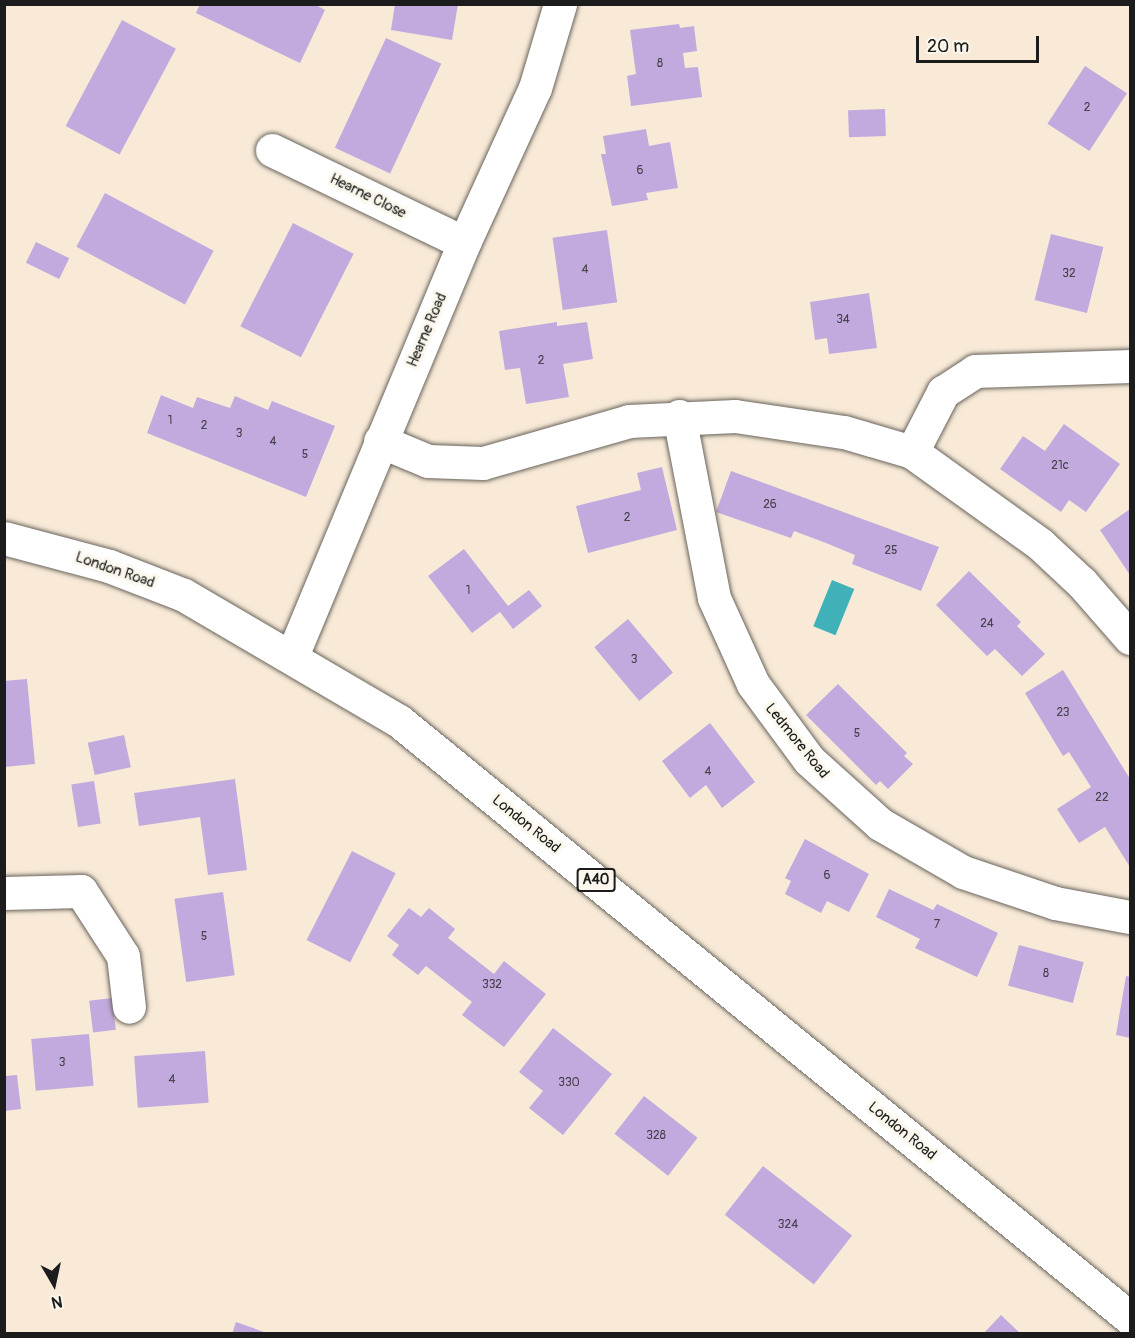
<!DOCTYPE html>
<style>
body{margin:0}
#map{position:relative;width:1135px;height:1338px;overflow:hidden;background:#f8ead7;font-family:Pangolin,sans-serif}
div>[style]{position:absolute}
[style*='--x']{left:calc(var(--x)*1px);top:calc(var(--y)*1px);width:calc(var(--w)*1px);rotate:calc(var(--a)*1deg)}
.water>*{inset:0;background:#41b1b9;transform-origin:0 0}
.building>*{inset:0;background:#c2aade;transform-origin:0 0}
.roads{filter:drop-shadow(0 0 2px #69645d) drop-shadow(0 0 2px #69645d)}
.minor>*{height:33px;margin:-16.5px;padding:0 16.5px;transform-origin:16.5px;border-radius:16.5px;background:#fff}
.tertiary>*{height:33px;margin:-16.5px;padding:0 16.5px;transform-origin:16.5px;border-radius:16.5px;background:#fff}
.trunk>*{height:33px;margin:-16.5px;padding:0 16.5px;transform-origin:16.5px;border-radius:16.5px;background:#fff}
span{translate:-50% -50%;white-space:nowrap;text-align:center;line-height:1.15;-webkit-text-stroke:6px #fbf7ec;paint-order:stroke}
.number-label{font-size:12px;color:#46404c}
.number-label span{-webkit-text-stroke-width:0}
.shield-label span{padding:2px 4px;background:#fbf7ec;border:2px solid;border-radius:4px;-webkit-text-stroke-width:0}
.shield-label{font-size:14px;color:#1c1c1c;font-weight:700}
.street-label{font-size:15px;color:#1c1c1c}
.frame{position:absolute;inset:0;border:6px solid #1c1c1c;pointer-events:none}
.north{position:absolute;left:24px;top:1254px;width:60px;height:60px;-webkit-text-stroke:4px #fbf7ec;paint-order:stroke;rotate:171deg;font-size:16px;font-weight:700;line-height:24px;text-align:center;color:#1c1c1c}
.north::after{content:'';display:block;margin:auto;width:21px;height:27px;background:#1c1c1c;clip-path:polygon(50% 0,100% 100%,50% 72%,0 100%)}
.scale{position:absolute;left:916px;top:36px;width:123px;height:27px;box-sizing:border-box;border:3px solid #1c1c1c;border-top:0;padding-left:8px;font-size:18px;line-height:21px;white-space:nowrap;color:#1c1c1c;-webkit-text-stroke:4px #fbf7ec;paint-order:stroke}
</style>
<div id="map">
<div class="water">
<i style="left:832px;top:580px;width:24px;height:50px;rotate:22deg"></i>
</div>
<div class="building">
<i style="clip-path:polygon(200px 4px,314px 4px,325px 10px,300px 63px,196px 13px)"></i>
<i style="clip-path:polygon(395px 4px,458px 4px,452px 40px,391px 30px)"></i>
<i style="left:122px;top:20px;width:61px;height:120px;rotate:28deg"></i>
<i style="clip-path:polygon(679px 24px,680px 28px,694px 26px,697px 51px,683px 53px,685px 68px,698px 67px,702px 97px,631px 106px,627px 76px,636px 74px,630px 30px)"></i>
<i style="left:386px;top:38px;width:61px;height:121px;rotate:25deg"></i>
<i style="left:1085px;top:66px;width:50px;height:69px;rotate:33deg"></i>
<i style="left:885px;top:109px;width:27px;height:37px;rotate:88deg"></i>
<i style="clip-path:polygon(646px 129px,649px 146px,670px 142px,678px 188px,646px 193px,648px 200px,612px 206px,601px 154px,606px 154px,603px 136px)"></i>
<i style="left:105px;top:193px;width:123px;height:61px;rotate:28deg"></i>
<i style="left:293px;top:223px;width:68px;height:116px;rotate:27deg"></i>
<i style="left:607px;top:230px;width:73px;height:55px;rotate:82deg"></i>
<i style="left:1051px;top:234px;width:54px;height:68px;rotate:14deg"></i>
<i style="left:36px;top:242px;width:37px;height:23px;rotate:26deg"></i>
<i style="clip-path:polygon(869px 293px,877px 348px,829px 354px,827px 338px,815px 340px,810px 302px)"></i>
<i style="clip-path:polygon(557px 322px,557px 326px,587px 322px,593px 359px,563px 364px,569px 397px,526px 404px,520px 368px,505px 370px,499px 331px)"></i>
<i style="clip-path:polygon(161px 395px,193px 408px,197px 397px,230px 408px,235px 396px,268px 410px,272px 401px,335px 426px,306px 497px,147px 433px)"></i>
<i style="clip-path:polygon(1064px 424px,1120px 464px,1086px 512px,1069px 500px,1061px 512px,1000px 469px,1023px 436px,1045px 451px)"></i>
<i style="clip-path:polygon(662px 467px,677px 530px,588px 553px,576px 506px,641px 490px,637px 473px)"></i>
<i style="clip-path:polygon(731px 471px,939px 547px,921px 591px,852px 564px,855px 555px,826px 543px,794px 531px,791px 538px,716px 512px)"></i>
<i style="clip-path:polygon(1130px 509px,1130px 575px,1100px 530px)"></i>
<i style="clip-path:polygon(464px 549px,508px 606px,529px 590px,542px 606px,513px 629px,500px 612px,472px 633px,428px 576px)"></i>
<i style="clip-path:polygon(969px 571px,1021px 622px,1017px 626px,1045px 654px,1022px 676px,995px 649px,987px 656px,936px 605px)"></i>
<i style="left:628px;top:619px;width:70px;height:44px;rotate:50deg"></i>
<i style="clip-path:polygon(1063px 670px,1130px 779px,1130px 867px,1105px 827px,1079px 843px,1057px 809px,1091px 787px,1069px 752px,1063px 756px,1025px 693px)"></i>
<i style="clip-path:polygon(27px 679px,35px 764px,4px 767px,4px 681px)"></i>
<i style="clip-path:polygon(838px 684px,907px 753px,904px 756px,913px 764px,888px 789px,880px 781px,876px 785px,806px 715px)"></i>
<i style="clip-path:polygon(710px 723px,755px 782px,722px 808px,706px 785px,690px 798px,662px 761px)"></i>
<i style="left:124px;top:735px;width:33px;height:37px;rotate:78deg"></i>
<i style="clip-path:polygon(235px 779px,247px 870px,208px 875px,200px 817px,139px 826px,134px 793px)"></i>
<i style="left:94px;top:781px;width:43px;height:23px;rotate:81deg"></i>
<i style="clip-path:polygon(805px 839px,869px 874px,849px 912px,827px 901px,821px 913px,785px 894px,791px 881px,785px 878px)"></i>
<i style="left:352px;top:851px;width:49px;height:100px;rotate:27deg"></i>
<i style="clip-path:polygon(889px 889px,933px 910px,937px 904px,998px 933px,977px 977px,915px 948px,920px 939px,876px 917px)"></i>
<i style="left:223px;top:892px;width:84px;height:49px;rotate:82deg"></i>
<i style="clip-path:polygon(409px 908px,421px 917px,429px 908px,455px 929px,448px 938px,494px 974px,504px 961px,546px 994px,504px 1047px,462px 1015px,472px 1002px,426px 966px,418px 975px,392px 955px,399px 945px,387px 936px)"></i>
<i style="left:1019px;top:945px;width:67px;height:42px;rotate:15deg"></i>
<i style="clip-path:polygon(1126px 976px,1130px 977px,1130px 1038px,1116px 1035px)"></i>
<i style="left:112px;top:998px;width:32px;height:23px;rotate:83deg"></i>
<i style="clip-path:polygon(553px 1028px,612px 1074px,563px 1135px,529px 1108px,543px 1091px,519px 1072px)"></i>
<i style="left:89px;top:1034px;width:52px;height:58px;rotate:85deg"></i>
<i style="left:205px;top:1051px;width:52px;height:71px;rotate:86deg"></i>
<i style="clip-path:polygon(17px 1075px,21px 1109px,4px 1111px,4px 1076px)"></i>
<i style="left:644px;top:1096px;width:68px;height:48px;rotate:38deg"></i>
<i style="left:763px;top:1166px;width:113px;height:62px;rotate:38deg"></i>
<i style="clip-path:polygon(1001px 1315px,1021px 1334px,983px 1334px)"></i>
<i style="clip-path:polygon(236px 1322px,267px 1333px,267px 1334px,232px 1334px)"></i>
</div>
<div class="roads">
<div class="minor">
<i style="--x:272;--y:150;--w:213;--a:25.8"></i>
<i style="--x:679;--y:416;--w:185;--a:79.1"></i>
<i style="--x:714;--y:598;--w:94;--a:65.6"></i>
<i style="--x:753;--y:684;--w:94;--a:53.6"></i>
<i style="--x:809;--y:760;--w:96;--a:42"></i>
<i style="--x:880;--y:824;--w:96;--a:30"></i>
<i style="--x:963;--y:872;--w:97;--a:18.6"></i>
<i style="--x:1055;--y:903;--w:76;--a:10.6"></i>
<i style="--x:380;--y:441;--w:52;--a:22.6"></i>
<i style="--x:428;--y:461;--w:55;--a:2.1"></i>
<i style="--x:483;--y:463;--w:152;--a:-16"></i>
<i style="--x:629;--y:421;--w:106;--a:-2.7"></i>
<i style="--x:735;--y:416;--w:110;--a:8.4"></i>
<i style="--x:844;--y:432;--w:71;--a:16.4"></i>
<i style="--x:912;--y:452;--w:68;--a:-62.7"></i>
<i style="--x:943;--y:392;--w:38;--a:-33"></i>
<i style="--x:975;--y:371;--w:155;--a:-1.8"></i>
<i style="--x:912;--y:452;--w:158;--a:35.7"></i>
<i style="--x:1040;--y:544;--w:57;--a:42.9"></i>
<i style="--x:1082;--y:583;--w:73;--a:48.9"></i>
<i style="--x:4;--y:893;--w:77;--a:-1.5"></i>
<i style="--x:81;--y:891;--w:77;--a:57.1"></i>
<i style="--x:123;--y:956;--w:51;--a:83.3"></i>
</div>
<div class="tertiary">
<i style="--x:292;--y:656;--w:447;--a:-67.4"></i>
<i style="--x:464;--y:243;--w:170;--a:-65.4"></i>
<i style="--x:535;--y:88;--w:88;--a:-73.4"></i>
</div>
<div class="trunk">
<i style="--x:4;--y:538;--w:109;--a:14.9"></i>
<i style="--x:109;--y:566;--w:80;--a:21.1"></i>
<i style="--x:184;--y:595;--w:249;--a:30.4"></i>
<i style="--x:399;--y:721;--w:944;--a:39.24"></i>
</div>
</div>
<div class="number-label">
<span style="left:660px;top:64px">8</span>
<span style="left:1087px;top:108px">2</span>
<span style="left:640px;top:171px">6</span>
<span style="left:585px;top:270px">4</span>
<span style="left:1069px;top:274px">32</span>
<span style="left:843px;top:320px">34</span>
<span style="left:541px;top:361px">2</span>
<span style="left:170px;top:421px">1</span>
<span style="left:204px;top:426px">2</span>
<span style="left:239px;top:434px">3</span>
<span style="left:273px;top:442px">4</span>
<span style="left:305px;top:455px">5</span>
<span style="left:1060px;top:466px">21c</span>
<span style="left:770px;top:505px">26</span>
<span style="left:627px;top:518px">2</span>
<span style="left:891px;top:551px">25</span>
<span style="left:468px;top:591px">1</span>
<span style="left:987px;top:624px">24</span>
<span style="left:634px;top:660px">3</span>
<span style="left:1063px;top:713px">23</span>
<span style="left:857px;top:734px">5</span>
<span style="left:708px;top:772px">4</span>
<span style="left:1102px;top:798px">22</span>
<span style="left:827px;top:876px">6</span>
<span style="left:937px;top:925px">7</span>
<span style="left:204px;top:937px">5</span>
<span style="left:1046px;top:974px">8</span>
<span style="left:492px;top:985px">332</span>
<span style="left:62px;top:1063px">3</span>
<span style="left:172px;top:1080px">4</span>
<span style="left:569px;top:1083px">330</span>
<span style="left:656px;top:1136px">328</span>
<span style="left:788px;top:1225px">324</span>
</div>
<div class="shield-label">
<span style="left:596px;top:880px">A40</span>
</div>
<div class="street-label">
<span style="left:368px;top:196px;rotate:26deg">Hearne Close</span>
<span style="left:427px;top:330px;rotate:-67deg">Hearne Road</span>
<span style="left:115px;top:570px;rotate:19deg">London Road</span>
<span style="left:797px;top:741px;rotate:51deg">Ledmore Road</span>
<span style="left:526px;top:824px;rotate:39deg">London Road</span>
<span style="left:902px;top:1131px;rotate:39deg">London Road</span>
</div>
<div class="frame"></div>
<div class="north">N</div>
<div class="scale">20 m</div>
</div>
